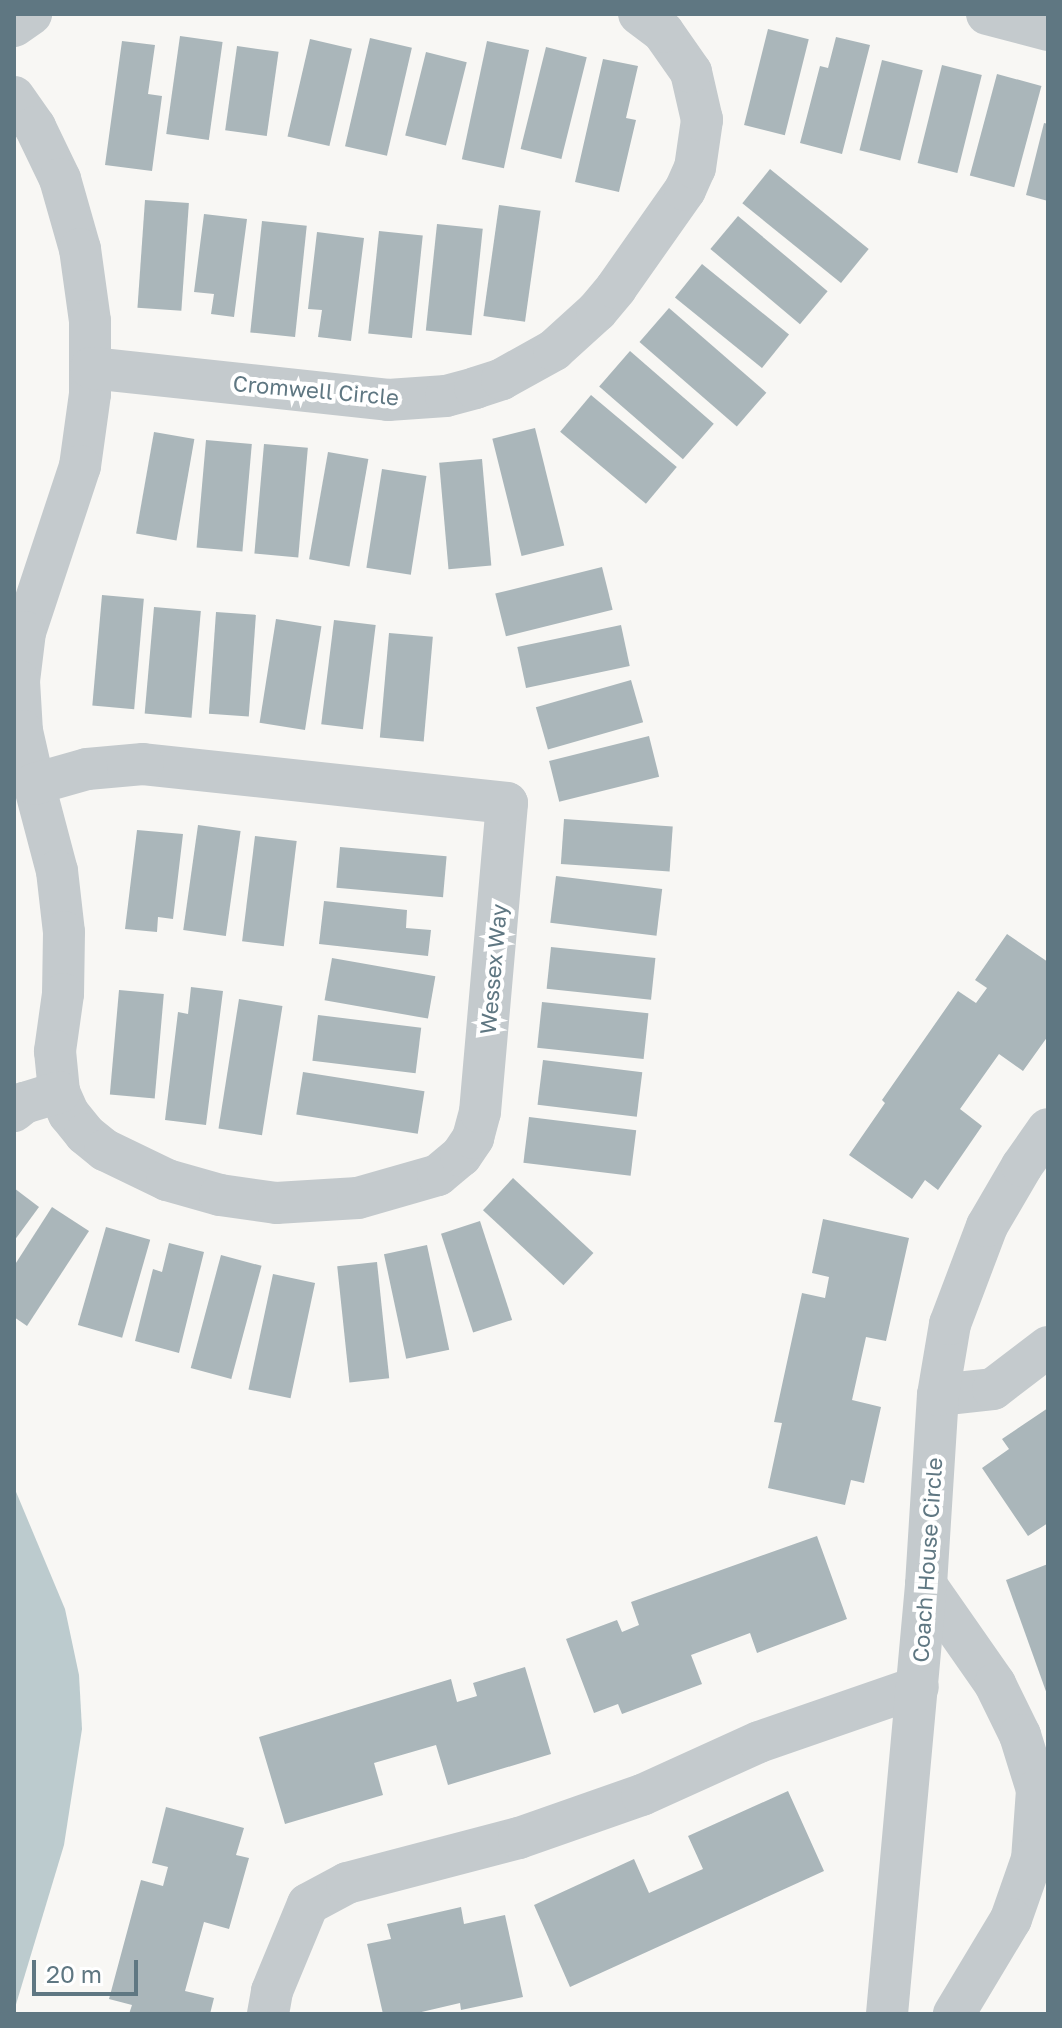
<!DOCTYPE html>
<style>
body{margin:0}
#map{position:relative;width:1062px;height:2028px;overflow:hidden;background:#f8f7f4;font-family:"Golos Text",sans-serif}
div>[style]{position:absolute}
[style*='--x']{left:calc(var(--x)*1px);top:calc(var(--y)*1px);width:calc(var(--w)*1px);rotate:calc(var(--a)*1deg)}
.water>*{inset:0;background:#bccbce}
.building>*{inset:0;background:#aab6ba;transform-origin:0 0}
.street>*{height:42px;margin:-21px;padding:0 21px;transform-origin:21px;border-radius:21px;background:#c4cacd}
span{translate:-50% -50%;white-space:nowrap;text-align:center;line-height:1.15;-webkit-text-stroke:8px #fff;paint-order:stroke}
.street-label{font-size:22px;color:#5f7782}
.frame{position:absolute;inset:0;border:16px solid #5f7782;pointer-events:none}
.scale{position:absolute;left:32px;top:1960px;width:106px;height:36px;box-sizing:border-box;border:4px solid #5f7782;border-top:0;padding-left:10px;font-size:24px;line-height:28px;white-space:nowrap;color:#5f7782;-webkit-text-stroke:6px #fff;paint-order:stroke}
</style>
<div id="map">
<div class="water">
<i style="clip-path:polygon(14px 1487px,65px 1609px,79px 1675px,82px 1729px,64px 1845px,14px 2011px)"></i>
</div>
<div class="building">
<i style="left:768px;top:29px;width:42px;height:99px;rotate:14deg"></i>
<i style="left:180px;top:36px;width:43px;height:99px;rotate:8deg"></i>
<i style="clip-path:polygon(836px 37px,870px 45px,842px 154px,800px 143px,820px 66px,828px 68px)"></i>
<i style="left:370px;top:38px;width:43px;height:111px;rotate:13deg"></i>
<i style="left:310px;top:39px;width:43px;height:100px;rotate:13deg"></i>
<i style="clip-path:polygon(122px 41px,155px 45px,148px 94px,162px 96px,152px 171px,105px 165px)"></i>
<i style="left:487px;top:41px;width:43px;height:121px;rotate:12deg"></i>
<i style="left:237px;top:46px;width:42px;height:85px;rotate:8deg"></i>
<i style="left:546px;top:47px;width:42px;height:105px;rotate:14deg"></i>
<i style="left:426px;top:52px;width:42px;height:86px;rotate:14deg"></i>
<i style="clip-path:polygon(603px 59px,638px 66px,626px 118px,636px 120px,619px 192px,575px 182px)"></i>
<i style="left:882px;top:60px;width:42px;height:93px;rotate:14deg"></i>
<i style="left:942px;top:65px;width:41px;height:101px;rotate:14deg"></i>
<i style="left:997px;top:74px;width:46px;height:105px;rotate:15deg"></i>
<i style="clip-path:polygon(1044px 123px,1048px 124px,1048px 201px,1026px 195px)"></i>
<i style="left:770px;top:169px;width:127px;height:44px;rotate:39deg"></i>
<i style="left:145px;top:200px;width:44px;height:108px;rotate:4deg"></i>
<i style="left:499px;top:205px;width:42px;height:112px;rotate:8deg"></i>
<i style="clip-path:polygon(204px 214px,247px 219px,234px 317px,211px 314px,214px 294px,194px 292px)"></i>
<i style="left:738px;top:216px;width:117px;height:43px;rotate:40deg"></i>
<i style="left:262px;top:221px;width:45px;height:112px;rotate:6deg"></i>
<i style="left:437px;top:224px;width:46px;height:107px;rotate:6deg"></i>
<i style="left:379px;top:231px;width:44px;height:103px;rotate:6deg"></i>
<i style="clip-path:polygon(317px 232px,364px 238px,351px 341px,318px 337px,322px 310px,308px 309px)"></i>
<i style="left:702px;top:264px;width:112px;height:43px;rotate:39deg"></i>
<i style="left:669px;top:308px;width:129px;height:45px;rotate:41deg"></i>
<i style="left:630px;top:351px;width:111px;height:47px;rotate:41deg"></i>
<i style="left:591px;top:395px;width:112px;height:48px;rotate:40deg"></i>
<i style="left:535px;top:428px;width:121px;height:44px;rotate:76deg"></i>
<i style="left:154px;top:432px;width:41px;height:103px;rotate:10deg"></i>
<i style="left:206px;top:440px;width:46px;height:108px;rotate:5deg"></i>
<i style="left:264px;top:444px;width:44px;height:110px;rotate:5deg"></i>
<i style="left:328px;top:452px;width:41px;height:109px;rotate:10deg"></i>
<i style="left:482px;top:459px;width:107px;height:43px;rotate:85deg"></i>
<i style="left:382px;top:469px;width:45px;height:100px;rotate:9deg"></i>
<i style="left:602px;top:567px;width:44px;height:110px;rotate:76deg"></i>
<i style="left:102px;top:595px;width:42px;height:111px;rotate:5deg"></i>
<i style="left:154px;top:607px;width:47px;height:107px;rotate:5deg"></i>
<i style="left:216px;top:612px;width:40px;height:102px;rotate:4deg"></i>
<i style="left:276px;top:619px;width:46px;height:105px;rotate:9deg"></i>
<i style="left:334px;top:620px;width:42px;height:105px;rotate:7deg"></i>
<i style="left:621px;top:625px;width:42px;height:106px;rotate:78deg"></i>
<i style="left:389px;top:633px;width:44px;height:105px;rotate:5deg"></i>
<i style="left:631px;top:680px;width:44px;height:99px;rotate:74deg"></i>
<i style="left:649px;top:736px;width:42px;height:103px;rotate:76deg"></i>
<i style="left:564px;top:819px;width:109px;height:45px;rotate:4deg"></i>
<i style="left:198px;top:825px;width:43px;height:106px;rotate:8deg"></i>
<i style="clip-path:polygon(137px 830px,183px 834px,173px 919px,158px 917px,157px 932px,125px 929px)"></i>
<i style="left:255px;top:836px;width:42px;height:106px;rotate:7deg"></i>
<i style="left:340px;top:847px;width:107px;height:41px;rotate:5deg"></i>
<i style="left:556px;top:876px;width:107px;height:47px;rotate:7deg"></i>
<i style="clip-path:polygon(324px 901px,407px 910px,406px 928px,431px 930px,428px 956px,319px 944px)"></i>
<i style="clip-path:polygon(1007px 934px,1048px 962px,1048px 1036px,1023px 1071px,999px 1054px,960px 1109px,982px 1126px,938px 1190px,925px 1180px,912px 1199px,849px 1155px,885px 1103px,882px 1100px,958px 991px,976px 1003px,987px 988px,975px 980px)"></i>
<i style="left:551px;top:947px;width:105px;height:42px;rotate:6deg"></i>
<i style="left:332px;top:958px;width:105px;height:43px;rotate:10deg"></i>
<i style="clip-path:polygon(191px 987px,223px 991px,206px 1125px,165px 1120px,178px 1012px,188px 1014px)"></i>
<i style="left:119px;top:990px;width:45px;height:105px;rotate:5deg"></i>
<i style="left:239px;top:999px;width:44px;height:131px;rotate:9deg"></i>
<i style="left:542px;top:1002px;width:107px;height:46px;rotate:6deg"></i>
<i style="left:318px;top:1015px;width:104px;height:46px;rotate:7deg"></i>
<i style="left:543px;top:1060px;width:100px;height:45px;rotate:7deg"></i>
<i style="left:303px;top:1072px;width:123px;height:43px;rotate:9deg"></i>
<i style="left:529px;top:1117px;width:108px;height:46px;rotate:7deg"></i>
<i style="left:513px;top:1178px;width:110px;height:44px;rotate:43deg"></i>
<i style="clip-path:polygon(14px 1188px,39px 1207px,14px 1241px)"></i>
<i style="clip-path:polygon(52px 1207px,89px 1231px,27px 1326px,14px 1317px,14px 1266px)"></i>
<i style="clip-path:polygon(823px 1219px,909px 1238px,886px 1341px,866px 1337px,852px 1400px,881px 1407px,864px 1483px,851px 1480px,845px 1505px,768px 1488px,782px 1423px,774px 1422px,802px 1293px,825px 1298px,829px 1277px,812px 1273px)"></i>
<i style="left:480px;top:1221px;width:104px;height:41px;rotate:72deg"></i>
<i style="left:106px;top:1227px;width:46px;height:102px;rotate:16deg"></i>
<i style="clip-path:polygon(169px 1243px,204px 1252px,179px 1353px,135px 1341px,153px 1269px,162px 1272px)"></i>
<i style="left:427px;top:1245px;width:107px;height:44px;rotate:78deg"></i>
<i style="left:221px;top:1255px;width:42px;height:117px;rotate:15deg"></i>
<i style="left:377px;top:1262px;width:117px;height:40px;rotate:84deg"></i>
<i style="left:273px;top:1274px;width:43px;height:118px;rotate:12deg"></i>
<i style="clip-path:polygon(1048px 1408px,1048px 1523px,1028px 1536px,982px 1468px,1009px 1449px,1002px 1439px)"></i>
<i style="clip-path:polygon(817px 1536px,847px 1619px,757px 1653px,750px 1633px,691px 1655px,702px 1684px,622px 1714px,618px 1704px,594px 1713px,566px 1639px,617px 1620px,622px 1632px,639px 1625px,631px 1602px)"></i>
<i style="clip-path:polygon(1048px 1564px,1048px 1697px,1006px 1580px)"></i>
<i style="clip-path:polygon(525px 1667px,551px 1754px,448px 1785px,436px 1745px,374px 1763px,383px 1795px,285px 1824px,259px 1737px,451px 1679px,457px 1702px,477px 1696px,473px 1683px)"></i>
<i style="clip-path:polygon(788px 1791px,824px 1871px,570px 1987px,534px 1905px,634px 1859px,649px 1893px,703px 1869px,688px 1836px)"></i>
<i style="clip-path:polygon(166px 1807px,244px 1828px,236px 1855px,249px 1858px,229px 1929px,204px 1922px,185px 1991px,214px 1998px,210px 2014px,129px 2014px,132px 2005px,109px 1999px,141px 1880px,163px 1886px,168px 1867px,152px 1863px)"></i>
<i style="clip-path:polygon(461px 1907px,464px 1924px,505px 1915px,523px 1997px,461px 2010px,460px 2003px,413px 2014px,383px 2014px,367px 1944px,391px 1939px,387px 1924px)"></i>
</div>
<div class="street">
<i style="--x:987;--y:14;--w:63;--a:14.7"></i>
<i style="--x:14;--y:26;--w:21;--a:-35"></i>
<i style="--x:14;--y:97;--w:37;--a:55"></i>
<i style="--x:35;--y:127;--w:58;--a:64.3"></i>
<i style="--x:60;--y:179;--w:73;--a:74.1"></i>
<i style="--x:80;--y:249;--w:73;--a:82.1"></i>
<i style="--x:90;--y:321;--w:73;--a:90"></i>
<i style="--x:90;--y:394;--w:73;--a:97.9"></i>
<i style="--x:80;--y:466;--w:175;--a:108.3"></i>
<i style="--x:25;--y:632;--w:49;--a:97"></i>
<i style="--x:19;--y:681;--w:50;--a:86.6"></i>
<i style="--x:22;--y:731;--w:54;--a:77.2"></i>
<i style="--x:34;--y:784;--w:90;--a:75.2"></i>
<i style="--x:57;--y:871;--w:61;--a:83.5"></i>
<i style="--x:64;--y:932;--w:62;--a:90.9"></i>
<i style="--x:63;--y:994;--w:58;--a:98"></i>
<i style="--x:55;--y:1051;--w:41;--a:84.4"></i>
<i style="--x:59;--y:1092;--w:24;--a:66"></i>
<i style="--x:69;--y:1114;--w:26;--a:51"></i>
<i style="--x:85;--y:1134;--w:26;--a:39"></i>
<i style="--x:105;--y:1150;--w:69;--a:25.8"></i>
<i style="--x:167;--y:1180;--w:55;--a:15.8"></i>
<i style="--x:220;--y:1195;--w:57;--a:8.1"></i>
<i style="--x:276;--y:1203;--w:82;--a:-3.5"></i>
<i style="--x:358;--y:1198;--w:83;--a:-16"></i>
<i style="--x:438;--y:1175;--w:30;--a:-40"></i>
<i style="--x:461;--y:1156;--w:22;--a:-56"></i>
<i style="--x:473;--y:1138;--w:27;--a:-75"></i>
<i style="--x:480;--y:1112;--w:310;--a:-85"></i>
<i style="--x:507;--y:803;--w:366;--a:-173.9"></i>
<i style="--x:143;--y:764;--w:56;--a:174.9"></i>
<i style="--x:87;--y:769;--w:55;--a:164.2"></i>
<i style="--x:91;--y:368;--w:299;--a:6.1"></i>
<i style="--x:388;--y:400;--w:58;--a:-3.9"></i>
<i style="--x:446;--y:396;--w:30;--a:-15"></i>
<i style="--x:475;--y:388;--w:28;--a:-18"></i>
<i style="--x:502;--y:379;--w:60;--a:-29.1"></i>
<i style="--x:554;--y:350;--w:58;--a:-42.2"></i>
<i style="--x:597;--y:311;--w:30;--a:-50"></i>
<i style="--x:616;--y:288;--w:120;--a:-54.9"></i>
<i style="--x:685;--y:190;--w:24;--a:-66"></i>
<i style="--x:695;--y:168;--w:49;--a:-81.7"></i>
<i style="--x:702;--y:120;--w:49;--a:-102.9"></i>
<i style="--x:691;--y:72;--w:49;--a:-125"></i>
<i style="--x:663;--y:32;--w:30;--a:-143"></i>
<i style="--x:14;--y:1111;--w:13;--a:-39"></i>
<i style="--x:24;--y:1103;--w:37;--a:-17"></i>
<i style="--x:938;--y:1395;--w:55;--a:-6.2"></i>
<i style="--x:993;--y:1389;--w:69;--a:-37.4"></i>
<i style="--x:926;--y:1585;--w:121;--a:55.1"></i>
<i style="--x:995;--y:1684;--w:57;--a:63.9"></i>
<i style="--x:1020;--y:1735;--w:58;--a:72.8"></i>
<i style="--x:1037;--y:1790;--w:69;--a:94.1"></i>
<i style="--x:1032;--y:1859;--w:64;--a:109.3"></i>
<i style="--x:1011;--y:1919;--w:111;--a:121"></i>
<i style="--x:268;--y:2014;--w:23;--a:-80"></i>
<i style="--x:272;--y:1991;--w:94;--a:-67.5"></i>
<i style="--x:308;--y:1904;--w:44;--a:-28.3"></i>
<i style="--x:347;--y:1883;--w:178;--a:-14.7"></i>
<i style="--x:519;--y:1838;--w:130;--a:-19.3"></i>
<i style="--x:642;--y:1795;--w:128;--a:-24.4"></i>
<i style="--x:759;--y:1742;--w:168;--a:-19.1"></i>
<i style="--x:887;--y:2014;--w:431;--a:-84.8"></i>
<i style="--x:926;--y:1585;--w:190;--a:-86.4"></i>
<i style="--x:938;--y:1395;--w:72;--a:-80.4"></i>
<i style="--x:950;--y:1324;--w:105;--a:-69.3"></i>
<i style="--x:987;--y:1226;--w:69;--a:-59.7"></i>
<i style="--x:1022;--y:1166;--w:45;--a:-54.9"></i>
</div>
<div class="street-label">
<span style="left:316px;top:390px;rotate:5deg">Cromwell Circle</span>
<span style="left:493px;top:969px;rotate:-85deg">Wessex Way</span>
<span style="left:927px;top:1560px;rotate:-86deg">Coach House Circle</span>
</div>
<div class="frame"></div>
<div class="scale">20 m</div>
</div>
